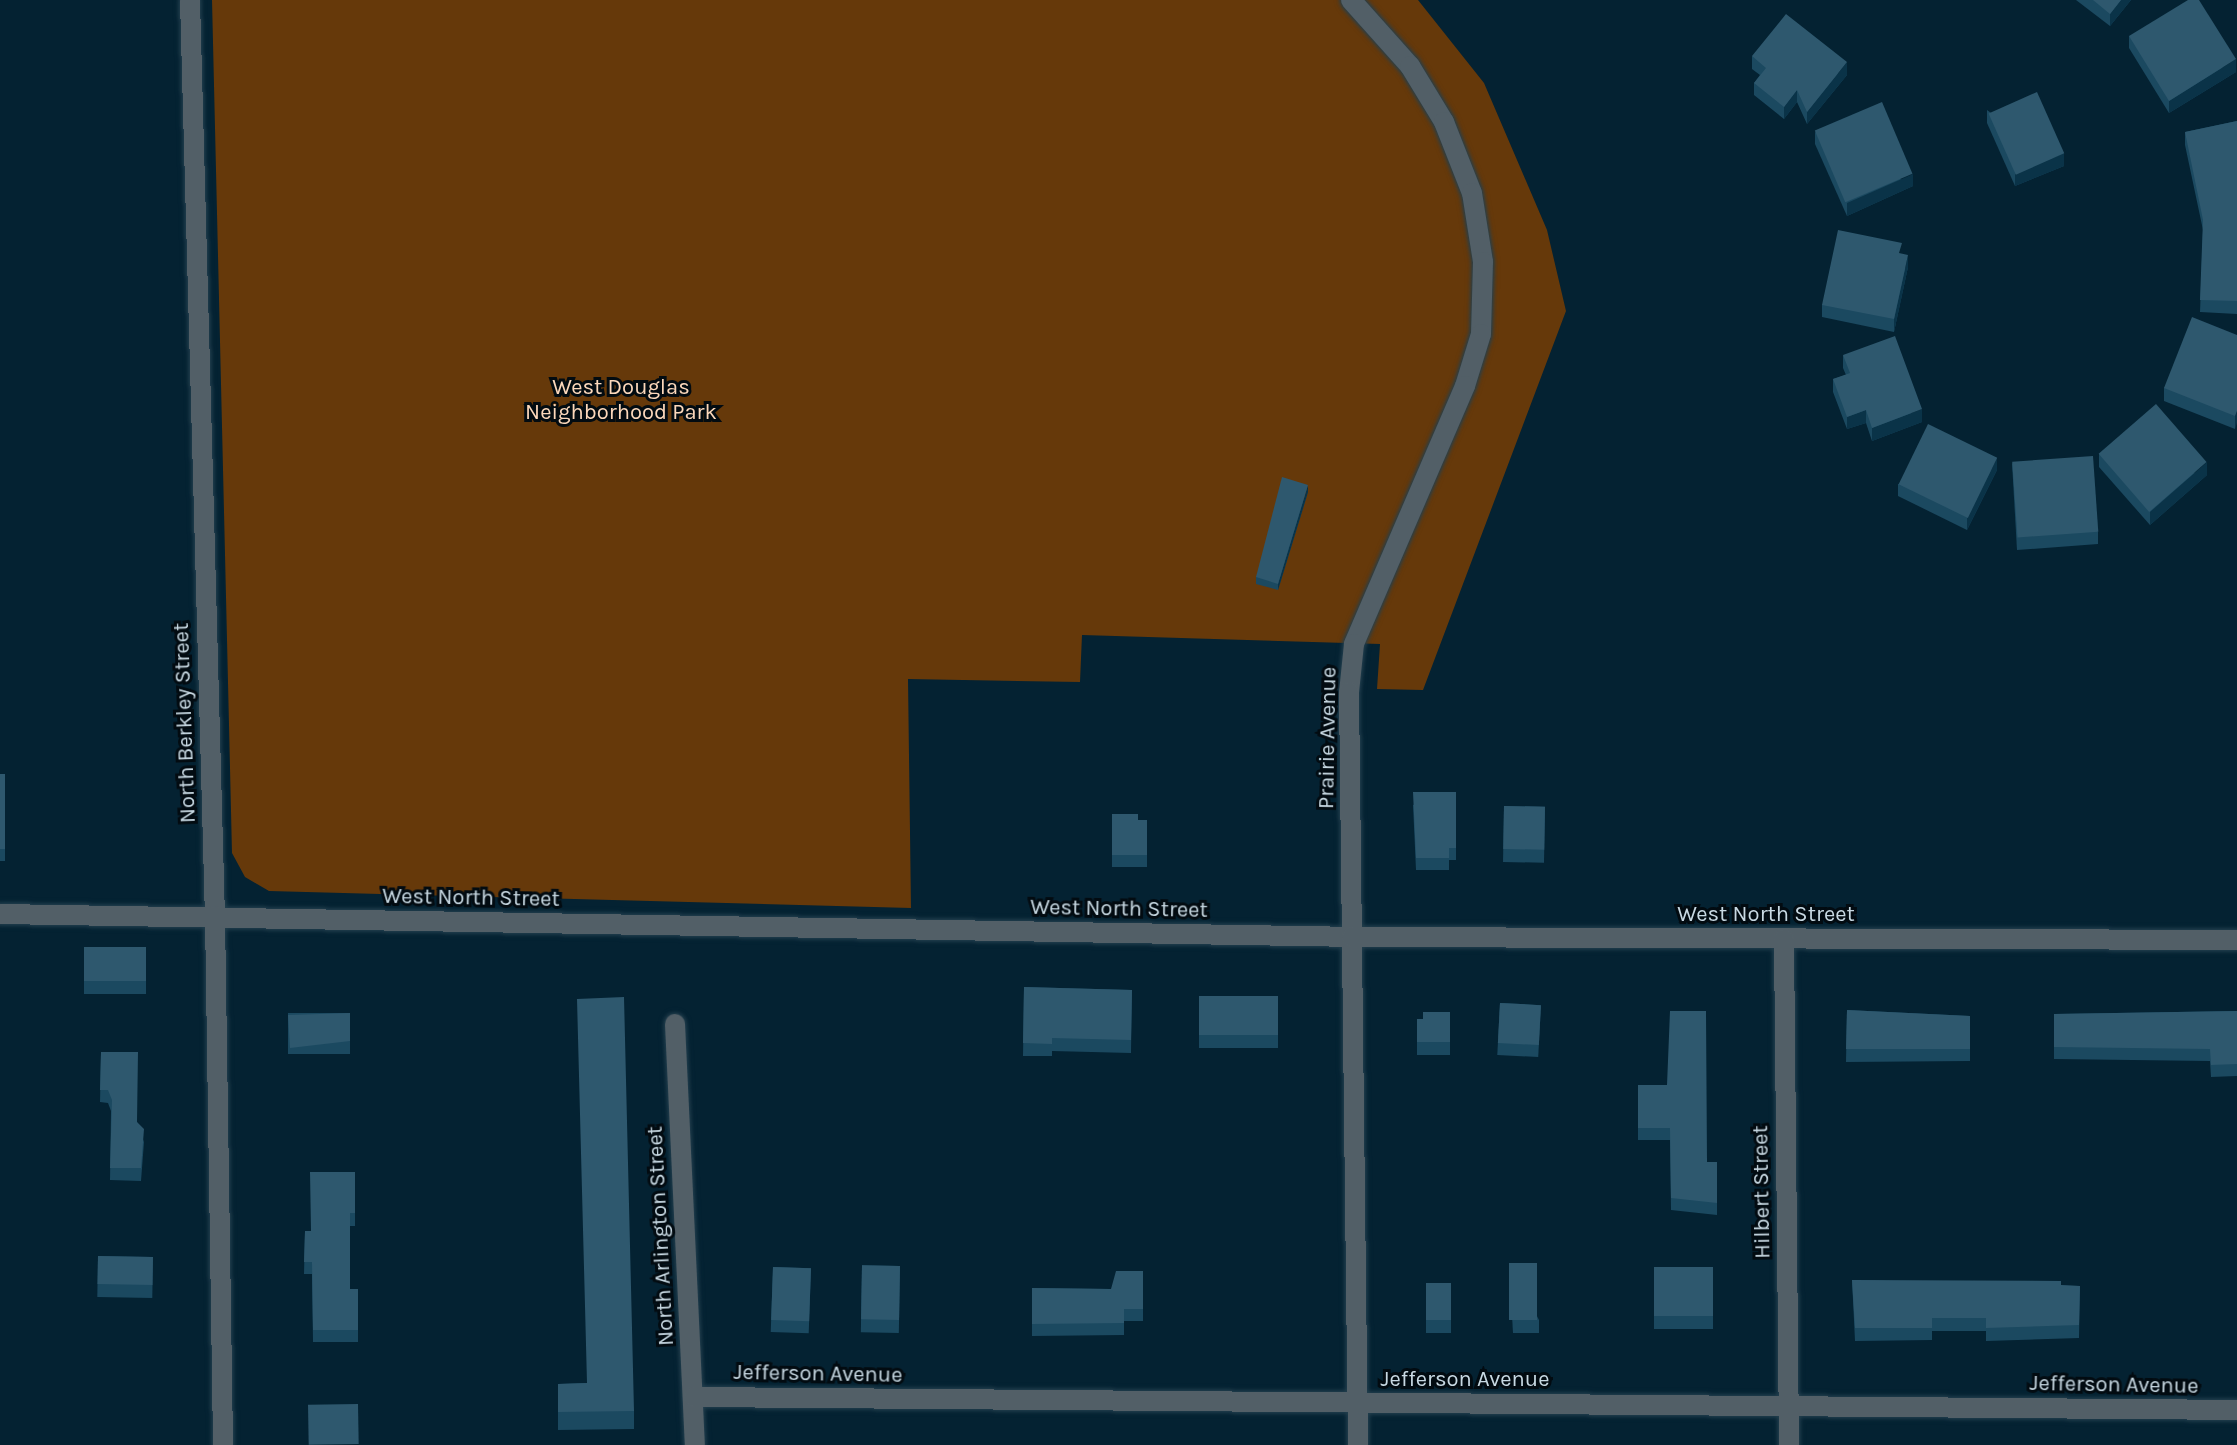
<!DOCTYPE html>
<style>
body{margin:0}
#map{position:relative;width:2237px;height:1445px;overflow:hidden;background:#042232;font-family:Karla,sans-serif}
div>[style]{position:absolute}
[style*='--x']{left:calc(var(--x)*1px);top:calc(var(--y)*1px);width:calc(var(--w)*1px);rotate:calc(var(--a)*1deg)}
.green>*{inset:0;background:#66390a}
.roads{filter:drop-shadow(0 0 2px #233f4e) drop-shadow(0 0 2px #233f4e)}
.minor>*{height:20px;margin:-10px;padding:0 10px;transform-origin:10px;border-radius:10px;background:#525f67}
.wall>*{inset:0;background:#1b4960;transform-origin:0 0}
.shaded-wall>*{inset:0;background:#0a3348}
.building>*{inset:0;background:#2e586e;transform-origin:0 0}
span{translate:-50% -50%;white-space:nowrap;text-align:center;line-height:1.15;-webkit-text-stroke:6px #020b11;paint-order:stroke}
.park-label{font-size:22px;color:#fcd8bb}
.street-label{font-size:22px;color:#c8d9e3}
</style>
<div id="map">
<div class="green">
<i style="clip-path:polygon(212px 0,1418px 0,1484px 83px,1547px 230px,1566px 311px,1423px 690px,1377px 689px,1380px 644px,1082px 635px,1080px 682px,908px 679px,911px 908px,269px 891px,245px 877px,232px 853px)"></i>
</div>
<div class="roads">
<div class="minor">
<i style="--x:190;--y:0;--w:916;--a:88.44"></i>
<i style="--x:215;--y:916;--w:529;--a:89.13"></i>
<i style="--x:1351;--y:0;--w:89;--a:48.2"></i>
<i style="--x:1410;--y:66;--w:66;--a:58.7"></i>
<i style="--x:1444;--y:122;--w:76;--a:68.5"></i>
<i style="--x:1472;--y:193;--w:70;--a:80.9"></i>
<i style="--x:1483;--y:262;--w:72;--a:91.6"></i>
<i style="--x:1481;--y:334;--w:54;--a:107.1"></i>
<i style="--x:1465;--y:386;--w:281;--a:113.3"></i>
<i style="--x:1354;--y:644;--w:48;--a:95.9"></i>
<i style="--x:1349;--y:692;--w:753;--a:89.32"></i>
<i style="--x:0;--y:914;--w:1352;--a:0.97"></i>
<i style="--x:1352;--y:937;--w:885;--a:0.19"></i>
<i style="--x:1784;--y:939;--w:506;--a:89.43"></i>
<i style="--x:675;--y:1024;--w:421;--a:87.3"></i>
<i style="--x:694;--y:1397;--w:1543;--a:0.48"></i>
</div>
</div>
<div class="wall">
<i style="clip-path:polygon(2076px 0,2131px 0,2110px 26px)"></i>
<i style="clip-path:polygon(2129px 36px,2236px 72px,2169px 113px,2129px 48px)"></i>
<i style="clip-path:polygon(1752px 56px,1847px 75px,1807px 124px,1797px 102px,1784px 119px,1754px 95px,1754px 83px,1760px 75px,1752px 69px)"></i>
<i style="clip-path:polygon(1987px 110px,2064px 166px,2015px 186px,1987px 123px)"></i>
<i style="clip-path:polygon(2237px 121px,2237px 314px,2200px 312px,2203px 230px,2185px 145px,2185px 132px)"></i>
<i style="clip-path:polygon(1815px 132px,1913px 186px,1847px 216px,1815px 144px)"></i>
<i style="clip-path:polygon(1908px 267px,1894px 332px,1822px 317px,1822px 305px)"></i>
<i style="clip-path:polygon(2237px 335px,2235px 429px,2164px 401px,2164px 388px)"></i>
<i style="clip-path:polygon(1843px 355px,1922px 422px,1872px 441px,1866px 423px,1847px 429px,1833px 392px,1833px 379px,1846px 375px,1843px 368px)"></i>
<i style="clip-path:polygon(2099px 454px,2207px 475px,2150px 525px,2099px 467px)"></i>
<i style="clip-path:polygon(2012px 463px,2098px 532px,2098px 544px,2017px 550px)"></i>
<i style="clip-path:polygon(1997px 470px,1967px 530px,1898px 496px,1898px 484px)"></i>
<i style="clip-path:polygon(1308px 492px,1278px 590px,1256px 584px,1256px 577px)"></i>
<i style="left:0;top:774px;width:5px;height:87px"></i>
<i style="clip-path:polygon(1456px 792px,1456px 860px,1449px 860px,1449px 870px,1416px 870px,1413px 805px)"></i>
<i style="left:1504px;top:806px;width:41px;height:56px;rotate:1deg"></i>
<i style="clip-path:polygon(1112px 814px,1138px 820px,1147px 820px,1147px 867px,1112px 867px)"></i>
<i style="left:84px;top:947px;width:62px;height:47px"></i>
<i style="clip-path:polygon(1024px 987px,1132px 990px,1131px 1053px,1052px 1051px,1052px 1056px,1023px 1056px)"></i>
<i style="left:1199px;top:996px;width:79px;height:52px"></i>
<i style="left:1500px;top:1003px;width:41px;height:52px;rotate:3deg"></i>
<i style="clip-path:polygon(1847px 1010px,1970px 1016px,1970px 1061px,1846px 1062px)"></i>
<i style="clip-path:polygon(2237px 1011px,2237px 1076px,2211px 1077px,2210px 1061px,2054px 1059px,2054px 1014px)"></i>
<i style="clip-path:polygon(1450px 1012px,1450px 1055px,1417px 1055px,1417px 1019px,1423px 1019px)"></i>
<i style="left:350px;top:1013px;width:41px;height:62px;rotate:90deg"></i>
<i style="clip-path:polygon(101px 1052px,137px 1122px,144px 1142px,141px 1181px,110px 1180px,111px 1111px,108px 1103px,100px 1102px)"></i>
<i style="clip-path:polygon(1638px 1085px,1707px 1162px,1717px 1162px,1717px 1215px,1671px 1210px,1670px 1140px,1638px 1140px)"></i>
<i style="clip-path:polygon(355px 1172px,355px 1226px,350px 1226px,350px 1289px,358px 1289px,358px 1342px,313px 1342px,312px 1274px,304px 1274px,305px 1231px,311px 1231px)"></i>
<i style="left:98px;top:1256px;width:55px;height:41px;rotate:1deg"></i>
<i style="clip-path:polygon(1509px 1263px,1539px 1320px,1539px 1333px,1513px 1333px)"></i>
<i style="left:900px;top:1266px;width:67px;height:38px;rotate:91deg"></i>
<i style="left:773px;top:1267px;width:38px;height:65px;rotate:2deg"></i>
<i style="left:1654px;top:1267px;width:59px;height:62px"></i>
<i style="clip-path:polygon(1143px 1271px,1143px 1321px,1124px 1321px,1124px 1335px,1032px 1336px,1032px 1288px,1111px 1289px)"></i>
<i style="clip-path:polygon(1852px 1280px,2080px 1286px,2079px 1338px,1986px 1341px,1986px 1331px,1932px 1331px,1932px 1340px,1855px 1341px)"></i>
<i style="left:1426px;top:1283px;width:25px;height:50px"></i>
<i style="clip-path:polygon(586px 1383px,634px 1411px,634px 1429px,558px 1430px,558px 1384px)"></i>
</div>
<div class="shaded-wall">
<i style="clip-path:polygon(2121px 0,2131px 0,2110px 26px,2110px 14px)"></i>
<i style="clip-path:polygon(2236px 59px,2236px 72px,2169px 113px,2169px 101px)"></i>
<i style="clip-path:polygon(1847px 62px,1847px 75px,1807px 124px,1807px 112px)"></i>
<i style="clip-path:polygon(1797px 90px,1797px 102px,1784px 119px,1784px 107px)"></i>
<i style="clip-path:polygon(2064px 153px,2064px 166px,2015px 186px,2015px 174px)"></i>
<i style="clip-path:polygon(1913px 174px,1913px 186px,1847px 216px,1847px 203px)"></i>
<i style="clip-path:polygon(1908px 255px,1908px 267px,1894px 332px,1894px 319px)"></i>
<i style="clip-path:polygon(1922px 409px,1922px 422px,1872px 441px,1872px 428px)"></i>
<i style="clip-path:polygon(1866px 410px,1866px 423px,1847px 429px,1847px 417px)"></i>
<i style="clip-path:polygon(2237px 411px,2237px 423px,2235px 429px,2235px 416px)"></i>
<i style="clip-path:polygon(1997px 458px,1997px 470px,1967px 530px,1967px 518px)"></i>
<i style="clip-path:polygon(2207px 462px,2207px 475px,2150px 525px,2150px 512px)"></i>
<i style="clip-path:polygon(1308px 485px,1308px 492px,1278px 590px,1278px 584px)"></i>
</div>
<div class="building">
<i style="clip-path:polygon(2093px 0,2121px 0,2110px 14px)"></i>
<i style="clip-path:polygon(2188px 0,2199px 0,2236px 59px,2169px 101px,2129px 36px)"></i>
<i style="clip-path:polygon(1786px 14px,1847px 62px,1807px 112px,1797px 90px,1784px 107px,1754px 83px,1766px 68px,1752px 56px)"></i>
<i style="left:2037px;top:92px;width:67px;height:53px;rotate:66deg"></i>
<i style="left:1882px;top:102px;width:78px;height:73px;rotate:67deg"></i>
<i style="clip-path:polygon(2237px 121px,2237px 301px,2200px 300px,2203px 220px,2185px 132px)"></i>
<i style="clip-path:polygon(1838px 230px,1902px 243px,1899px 253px,1908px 255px,1894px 319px,1822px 305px)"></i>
<i style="clip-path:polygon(2192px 317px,2237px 335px,2237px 411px,2235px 416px,2164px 388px)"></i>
<i style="clip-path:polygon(1895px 336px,1922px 409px,1872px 428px,1866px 410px,1847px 417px,1833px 379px,1850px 373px,1843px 355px)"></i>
<i style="left:2156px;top:404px;width:77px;height:76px;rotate:49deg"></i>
<i style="left:1928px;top:424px;width:77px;height:67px;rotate:26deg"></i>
<i style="left:2093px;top:456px;width:76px;height:81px;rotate:86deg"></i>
<i style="clip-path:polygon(1282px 477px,1308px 485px,1278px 584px,1256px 577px)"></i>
<i style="left:0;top:774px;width:5px;height:75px"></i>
<i style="clip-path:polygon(1413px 792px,1456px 792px,1456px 848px,1449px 848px,1449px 858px,1416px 858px)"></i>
<i style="left:1504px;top:806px;width:41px;height:43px;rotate:1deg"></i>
<i style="clip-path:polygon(1112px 814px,1138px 814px,1138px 820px,1147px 820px,1147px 855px,1112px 855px)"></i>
<i style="left:84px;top:947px;width:62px;height:34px"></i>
<i style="clip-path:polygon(1024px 987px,1132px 990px,1131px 1040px,1052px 1038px,1052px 1044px,1023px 1043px)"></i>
<i style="left:1199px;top:996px;width:79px;height:39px"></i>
<i style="clip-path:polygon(624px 997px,634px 1411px,558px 1412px,558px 1384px,587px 1383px,577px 999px)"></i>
<i style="left:1500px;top:1003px;width:41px;height:40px;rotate:3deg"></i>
<i style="clip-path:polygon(1847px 1010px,1970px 1016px,1970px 1049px,1846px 1049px)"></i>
<i style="clip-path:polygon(1670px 1011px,1706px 1011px,1707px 1162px,1717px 1162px,1717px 1203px,1671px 1198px,1670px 1128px,1638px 1128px,1638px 1085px,1667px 1085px)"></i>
<i style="clip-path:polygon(2237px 1011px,2237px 1064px,2211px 1065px,2210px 1049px,2054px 1047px,2054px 1014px)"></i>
<i style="clip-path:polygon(1423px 1012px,1450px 1012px,1450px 1042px,1417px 1042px,1417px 1019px,1423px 1019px)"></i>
<i style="clip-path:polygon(350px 1013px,350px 1041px,290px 1048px,288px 1015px)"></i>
<i style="clip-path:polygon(101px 1052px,138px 1052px,137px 1122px,144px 1129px,141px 1168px,110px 1168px,112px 1100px,108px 1090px,100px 1090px)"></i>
<i style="clip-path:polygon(310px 1172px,355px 1172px,355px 1213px,350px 1213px,350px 1289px,358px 1289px,358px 1330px,313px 1330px,312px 1262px,304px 1262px,305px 1231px,311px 1231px)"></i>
<i style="left:98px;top:1256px;width:55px;height:28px;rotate:1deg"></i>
<i style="left:1509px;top:1263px;width:28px;height:57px"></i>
<i style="left:900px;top:1266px;width:54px;height:38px;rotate:91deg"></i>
<i style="left:773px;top:1267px;width:38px;height:53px;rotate:2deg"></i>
<i style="left:1654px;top:1267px;width:59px;height:49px"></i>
<i style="clip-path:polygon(1116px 1271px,1143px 1271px,1143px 1309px,1124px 1309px,1124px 1323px,1032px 1324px,1032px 1288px,1111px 1289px)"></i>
<i style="clip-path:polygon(1852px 1280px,2061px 1281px,2061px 1285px,2080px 1286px,2079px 1325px,1986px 1328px,1986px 1318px,1932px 1318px,1932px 1328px,1855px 1328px)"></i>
<i style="left:1426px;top:1283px;width:25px;height:37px"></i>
<i style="left:358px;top:1404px;width:40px;height:50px;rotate:89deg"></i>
</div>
<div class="park-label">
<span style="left:621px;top:400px">West Douglas<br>Neighborhood Park</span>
</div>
<div class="street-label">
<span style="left:185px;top:723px;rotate:-92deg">North Berkley Street</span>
<span style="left:1328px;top:738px;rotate:-89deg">Prairie Avenue</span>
<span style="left:471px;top:898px;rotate:1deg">West North Street</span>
<span style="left:1119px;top:909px;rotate:1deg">West North Street</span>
<span style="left:1766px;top:915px">West North Street</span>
<span style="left:1762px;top:1192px;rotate:-91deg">Hilbert Street</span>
<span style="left:661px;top:1236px;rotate:-93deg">North Arlington Street</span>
<span style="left:818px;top:1374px;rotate:1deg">Jefferson Avenue</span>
<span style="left:1465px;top:1380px">Jefferson Avenue</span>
<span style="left:2114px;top:1385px;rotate:1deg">Jefferson Avenue</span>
</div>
</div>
